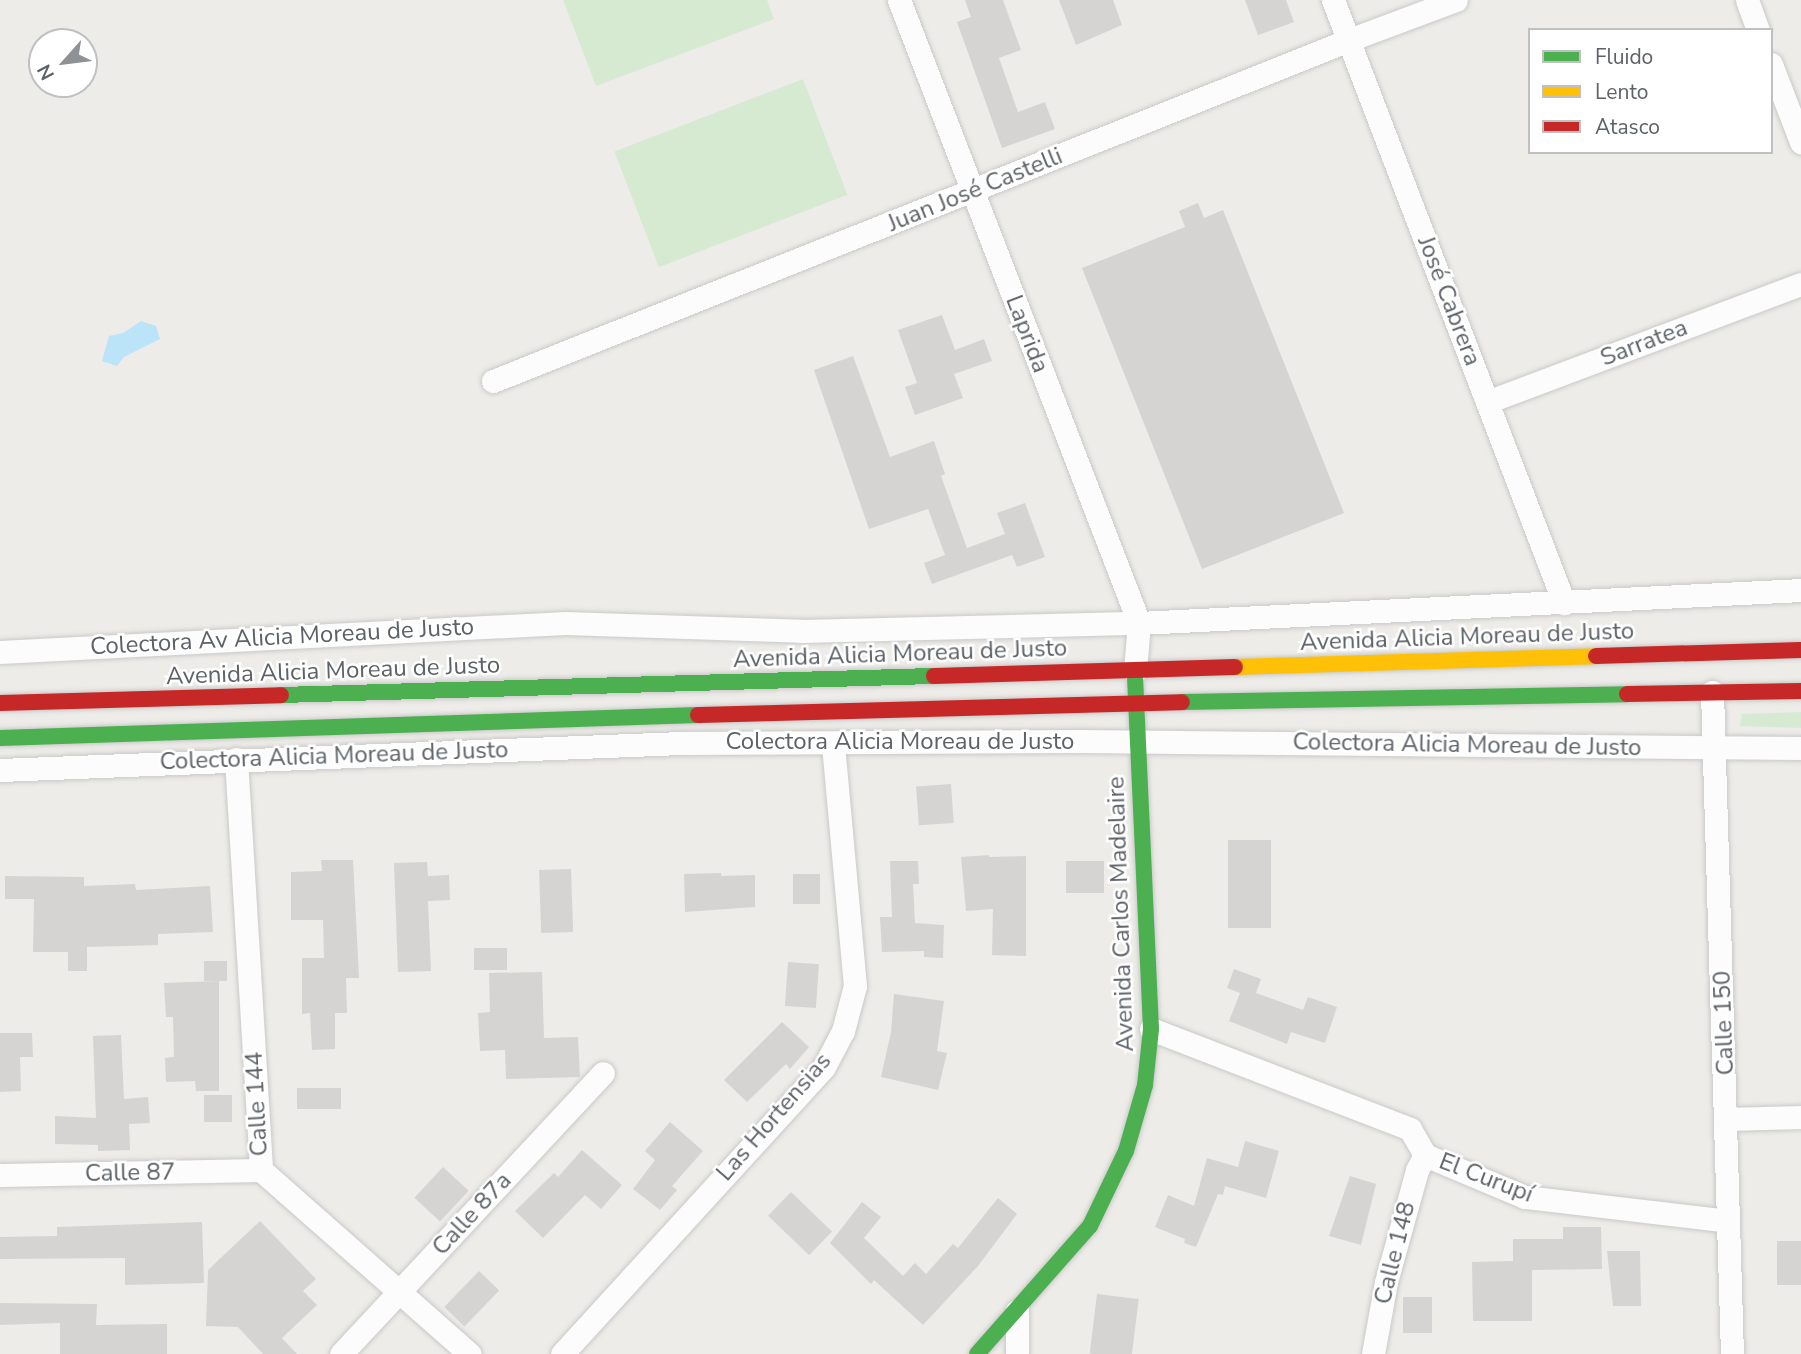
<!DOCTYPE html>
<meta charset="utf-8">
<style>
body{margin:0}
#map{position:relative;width:1801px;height:1354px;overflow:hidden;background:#edece8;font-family:"Nunito Sans",sans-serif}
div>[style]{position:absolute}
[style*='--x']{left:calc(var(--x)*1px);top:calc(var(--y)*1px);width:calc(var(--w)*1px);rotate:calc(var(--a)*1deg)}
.green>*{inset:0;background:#d6ead2;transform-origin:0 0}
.water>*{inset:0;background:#bbe4f8}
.building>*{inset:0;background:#d5d4d2;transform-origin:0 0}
.roads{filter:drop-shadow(0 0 2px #c9c9c9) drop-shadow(0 0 2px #c9c9c9)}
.street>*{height:23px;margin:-11.5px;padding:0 11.5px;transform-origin:11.5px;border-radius:11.5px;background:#fcfcfc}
.fast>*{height:16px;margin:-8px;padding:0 8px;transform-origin:8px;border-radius:8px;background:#4caf50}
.slow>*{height:16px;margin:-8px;padding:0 8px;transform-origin:8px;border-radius:8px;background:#ffc107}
.jam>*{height:16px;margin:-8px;padding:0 8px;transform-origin:8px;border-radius:8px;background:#c62828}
span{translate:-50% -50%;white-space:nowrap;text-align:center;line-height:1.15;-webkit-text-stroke:5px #fff;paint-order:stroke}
.street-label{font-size:24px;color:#5d6267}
.legend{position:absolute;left:1528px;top:28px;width:245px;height:126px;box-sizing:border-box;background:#fff;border:2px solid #bec0c2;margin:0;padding:9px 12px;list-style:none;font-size:21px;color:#5d6267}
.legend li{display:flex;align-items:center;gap:14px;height:35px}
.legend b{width:35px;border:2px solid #bec0c2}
.north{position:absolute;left:28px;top:28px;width:70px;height:70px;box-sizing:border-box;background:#fff;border:2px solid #bec0c2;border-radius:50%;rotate:242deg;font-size:19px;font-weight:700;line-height:28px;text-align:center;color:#5d6267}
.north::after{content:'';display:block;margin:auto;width:24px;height:32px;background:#8f9294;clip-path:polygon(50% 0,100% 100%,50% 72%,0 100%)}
</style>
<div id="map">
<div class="green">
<i style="clip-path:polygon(563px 0,767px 0,774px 19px,596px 86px)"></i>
<i style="left:803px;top:79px;width:124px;height:202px;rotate:69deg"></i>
<i style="clip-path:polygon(1801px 712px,1801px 728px,1740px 726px,1742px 714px)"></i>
</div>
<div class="water">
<i style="clip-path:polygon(141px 321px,156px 326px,160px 339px,124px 357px,117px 366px,102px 361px,109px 336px,123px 333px)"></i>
</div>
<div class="building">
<i style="clip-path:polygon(965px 0,1003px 0,1021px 50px,999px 58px,1018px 112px,1045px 102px,1055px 129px,1002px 148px,957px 22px,971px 17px)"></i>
<i style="clip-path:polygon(1059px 0,1113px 0,1122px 25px,1076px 45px)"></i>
<i style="clip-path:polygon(1245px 0,1286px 0,1294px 22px,1258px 35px)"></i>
<i style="clip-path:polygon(1198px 203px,1204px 218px,1223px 210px,1344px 513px,1202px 569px,1082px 268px,1185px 227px,1179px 211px)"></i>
<i style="clip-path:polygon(942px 315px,955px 350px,984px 339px,992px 361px,954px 374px,963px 398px,915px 415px,905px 387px,917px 383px,898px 330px)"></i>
<i style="clip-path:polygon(853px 356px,890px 457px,934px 441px,945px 474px,941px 476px,967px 548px,1005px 534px,997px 513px,1025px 503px,1045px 557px,1017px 567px,1012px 555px,932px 584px,924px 563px,945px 555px,928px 509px,869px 529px,814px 370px)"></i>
<i style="left:951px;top:784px;width:39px;height:35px;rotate:86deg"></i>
<i style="left:1228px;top:840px;width:43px;height:88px"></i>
<i style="clip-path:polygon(989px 855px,989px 857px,1026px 856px,1026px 956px,992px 955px,993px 909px,966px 911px,961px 857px)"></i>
<i style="clip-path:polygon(321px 860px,353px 860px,359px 978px,346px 978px,347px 1013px,335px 1013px,335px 1049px,312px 1050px,310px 1013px,302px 1014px,302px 958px,324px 958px,323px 920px,291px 920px,291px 872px,322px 871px)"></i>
<i style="clip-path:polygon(890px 861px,918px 861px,919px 884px,913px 884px,915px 923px,944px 925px,943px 958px,924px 957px,924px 951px,882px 952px,880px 917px,892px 917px)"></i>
<i style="left:1066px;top:861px;width:38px;height:32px"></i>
<i style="clip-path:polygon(427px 862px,428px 876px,449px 875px,450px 900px,428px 901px,431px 971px,398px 972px,394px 863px)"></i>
<i style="left:571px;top:869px;width:63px;height:32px;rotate:88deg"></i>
<i style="clip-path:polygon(721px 873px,721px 876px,755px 875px,755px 907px,685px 912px,684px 874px)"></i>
<i style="left:793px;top:874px;width:27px;height:30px"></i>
<i style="clip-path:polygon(5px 876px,84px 877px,84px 886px,135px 884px,136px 890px,210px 886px,213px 932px,158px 934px,158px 945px,87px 947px,87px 971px,68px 971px,68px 952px,33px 952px,34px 899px,5px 899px)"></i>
<i style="left:507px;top:948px;width:22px;height:33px;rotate:90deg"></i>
<i style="left:204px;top:961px;width:23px;height:20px"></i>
<i style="left:788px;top:962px;width:31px;height:44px;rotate:4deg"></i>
<i style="clip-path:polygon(1234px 969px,1261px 979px,1256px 993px,1303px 1010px,1308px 997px,1337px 1007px,1325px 1043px,1291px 1032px,1287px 1044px,1229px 1021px,1240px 993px,1227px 988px)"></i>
<i style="clip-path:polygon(542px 972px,544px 1038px,578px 1037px,580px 1077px,506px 1079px,505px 1050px,480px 1051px,478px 1013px,490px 1012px,489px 973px)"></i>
<i style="clip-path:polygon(219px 981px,219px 1091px,196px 1091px,195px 1081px,166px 1082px,165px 1058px,174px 1057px,173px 1017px,166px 1017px,164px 983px)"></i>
<i style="clip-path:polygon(894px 994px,944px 1001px,937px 1051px,947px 1053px,938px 1090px,881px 1077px,891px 1032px)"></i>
<i style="clip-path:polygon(782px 1022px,809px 1047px,790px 1069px,786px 1064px,747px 1102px,724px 1080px)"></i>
<i style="clip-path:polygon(0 1033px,32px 1033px,33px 1057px,20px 1057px,21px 1091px,0 1092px)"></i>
<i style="clip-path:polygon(121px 1035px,124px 1099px,148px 1097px,150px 1123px,129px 1124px,130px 1150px,98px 1151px,98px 1145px,55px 1144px,55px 1116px,96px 1118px,93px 1036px)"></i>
<i style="left:297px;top:1088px;width:44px;height:21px"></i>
<i style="left:204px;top:1095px;width:28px;height:27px"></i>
<i style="clip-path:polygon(670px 1122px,703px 1151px,672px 1186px,677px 1190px,660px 1210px,633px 1189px,655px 1160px,645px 1151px)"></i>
<i style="clip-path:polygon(1245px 1141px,1279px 1151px,1266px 1198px,1225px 1186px,1223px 1195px,1218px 1194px,1196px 1247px,1184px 1243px,1185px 1239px,1155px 1227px,1168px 1195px,1194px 1206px,1207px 1158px,1238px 1167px)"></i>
<i style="clip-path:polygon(582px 1150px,622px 1185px,601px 1209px,585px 1195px,543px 1238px,515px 1211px,554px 1173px,558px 1177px)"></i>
<i style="left:443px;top:1167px;width:35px;height:42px;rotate:43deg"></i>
<i style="clip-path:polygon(1350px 1176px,1376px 1184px,1361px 1245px,1329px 1236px)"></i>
<i style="left:791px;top:1192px;width:57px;height:33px;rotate:44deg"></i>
<i style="clip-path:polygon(998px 1198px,1017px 1214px,978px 1266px,923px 1325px,874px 1280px,871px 1284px,830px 1243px,862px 1202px,881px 1217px,864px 1238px,903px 1276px,915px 1263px,926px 1274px,953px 1244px,958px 1248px)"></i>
<i style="clip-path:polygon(260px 1221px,316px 1279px,303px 1291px,317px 1305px,282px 1338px,297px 1354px,263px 1354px,238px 1327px,206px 1326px,208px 1270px)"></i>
<i style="clip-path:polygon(202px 1222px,204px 1283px,125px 1285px,125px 1258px,0 1259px,0 1237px,57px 1236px,57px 1227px)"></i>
<i style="clip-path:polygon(1563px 1227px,1601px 1227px,1602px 1269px,1532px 1270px,1532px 1321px,1473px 1321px,1472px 1262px,1513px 1261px,1513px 1239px,1563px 1239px)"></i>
<i style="left:1777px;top:1241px;width:24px;height:44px"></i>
<i style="clip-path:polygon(1607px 1251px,1640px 1251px,1641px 1306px,1613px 1306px)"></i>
<i style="left:479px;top:1271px;width:28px;height:50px;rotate:44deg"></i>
<i style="left:1097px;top:1294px;width:42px;height:60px;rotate:7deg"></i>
<i style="left:1403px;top:1297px;width:29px;height:36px"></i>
<i style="clip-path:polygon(0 1303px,97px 1304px,96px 1325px,167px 1324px,167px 1354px,60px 1354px,60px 1323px,0 1325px)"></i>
</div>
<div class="roads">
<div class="street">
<i style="--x:899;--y:0;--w:668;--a:68.93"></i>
<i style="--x:1139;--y:623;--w:48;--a:94.8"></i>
<i style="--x:1333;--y:0;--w:646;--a:69.04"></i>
<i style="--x:1747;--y:0;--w:32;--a:70"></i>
<i style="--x:1771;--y:64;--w:84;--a:69"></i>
<i style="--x:493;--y:381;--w:921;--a:-21.72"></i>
<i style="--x:1349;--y:40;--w:114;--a:-20.5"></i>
<i style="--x:1487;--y:402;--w:335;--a:-20.6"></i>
<i style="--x:0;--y:652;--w:566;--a:-2.94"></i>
<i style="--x:565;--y:623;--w:236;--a:1.9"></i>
<i style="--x:801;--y:631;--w:338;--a:-1.4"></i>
<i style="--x:1139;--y:623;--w:663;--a:-2.85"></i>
<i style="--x:1712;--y:692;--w:662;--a:88.27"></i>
<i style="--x:236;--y:759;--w:412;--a:86.5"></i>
<i style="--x:261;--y:1170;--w:278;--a:41.4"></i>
<i style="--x:0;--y:770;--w:681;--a:-2.27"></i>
<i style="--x:680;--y:743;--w:401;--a:-0.3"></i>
<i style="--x:1081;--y:741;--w:720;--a:0.56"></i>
<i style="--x:1151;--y:1029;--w:278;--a:21.1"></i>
<i style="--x:1410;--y:1129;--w:30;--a:60"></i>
<i style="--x:1425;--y:1155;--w:108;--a:22.8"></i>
<i style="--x:1525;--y:1197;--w:204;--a:6.7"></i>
<i style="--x:1727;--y:1119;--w:74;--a:-1.5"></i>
<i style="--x:0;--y:1175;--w:261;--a:-1.1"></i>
<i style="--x:1017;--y:1311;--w:43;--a:90"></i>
<i style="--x:341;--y:1354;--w:384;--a:-47"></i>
<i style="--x:562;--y:1354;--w:389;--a:-47.6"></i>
<i style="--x:824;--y:1067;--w:41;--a:-62.2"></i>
<i style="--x:843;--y:1031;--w:47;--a:-75.1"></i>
<i style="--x:855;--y:986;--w:244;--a:-95.2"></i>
<i style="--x:1373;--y:1354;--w:73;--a:-79.8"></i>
<i style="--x:1386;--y:1282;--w:116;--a:-74.5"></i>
<i style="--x:1417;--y:1170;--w:17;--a:-62"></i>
</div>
<div class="fast">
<i style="--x:281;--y:695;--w:653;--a:-1.67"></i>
<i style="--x:1182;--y:702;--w:445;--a:-1"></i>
<i style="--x:0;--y:738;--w:698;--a:-1.89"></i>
<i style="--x:977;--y:1354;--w:171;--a:-48.6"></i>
<i style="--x:1090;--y:1226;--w:83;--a:-64.4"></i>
<i style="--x:1126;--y:1151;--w:69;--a:-73.9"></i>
<i style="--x:1145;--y:1085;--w:56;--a:-83.9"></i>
<i style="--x:1151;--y:1029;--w:352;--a:-92.6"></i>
</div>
<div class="slow">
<i style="--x:1235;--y:667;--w:361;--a:-1.7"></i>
</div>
<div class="jam">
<i style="--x:1596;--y:656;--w:205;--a:-1.7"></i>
<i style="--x:934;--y:676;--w:301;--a:-1.7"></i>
<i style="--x:1627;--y:694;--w:174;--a:-1"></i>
<i style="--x:0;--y:703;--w:281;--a:-1.6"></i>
<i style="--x:698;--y:715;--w:484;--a:-1.5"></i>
</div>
</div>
<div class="street-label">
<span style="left:975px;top:190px;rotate:-22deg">Juan José Castelli</span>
<span style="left:1449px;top:301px;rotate:69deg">José Cabrera</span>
<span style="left:1027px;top:334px;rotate:69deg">Laprida</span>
<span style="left:1644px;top:343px;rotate:-21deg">Sarratea</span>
<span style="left:282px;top:637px;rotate:-3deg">Colectora Av Alicia Moreau de Justo</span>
<span style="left:1467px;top:637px;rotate:-2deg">Avenida Alicia Moreau de Justo</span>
<span style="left:900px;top:654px;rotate:-2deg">Avenida Alicia Moreau de Justo</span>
<span style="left:333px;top:671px;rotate:-2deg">Avenida Alicia Moreau de Justo</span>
<span style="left:900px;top:742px">Colectora Alicia Moreau de Justo</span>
<span style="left:1467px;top:745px;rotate:1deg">Colectora Alicia Moreau de Justo</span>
<span style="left:334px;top:756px;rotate:-2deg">Colectora Alicia Moreau de Justo</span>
<span style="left:1121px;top:914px;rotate:-92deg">Avenida Carlos Madelaire</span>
<span style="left:1724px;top:1023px;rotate:-92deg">Calle 150</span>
<span style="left:257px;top:1104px;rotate:-93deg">Calle 144</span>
<span style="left:774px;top:1117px;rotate:-49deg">Las Hortensias</span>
<span style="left:130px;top:1173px;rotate:-1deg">Calle 87</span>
<span style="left:1486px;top:1178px;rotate:21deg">El Curupí</span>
<span style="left:472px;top:1214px;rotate:-47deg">Calle 87a</span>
<span style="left:1395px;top:1253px;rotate:-76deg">Calle 148</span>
</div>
<ul class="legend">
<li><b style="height:9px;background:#4caf50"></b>Fluido</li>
<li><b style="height:9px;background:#ffc107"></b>Lento</li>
<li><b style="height:9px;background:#c62828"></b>Atasco</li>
</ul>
<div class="north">N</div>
</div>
